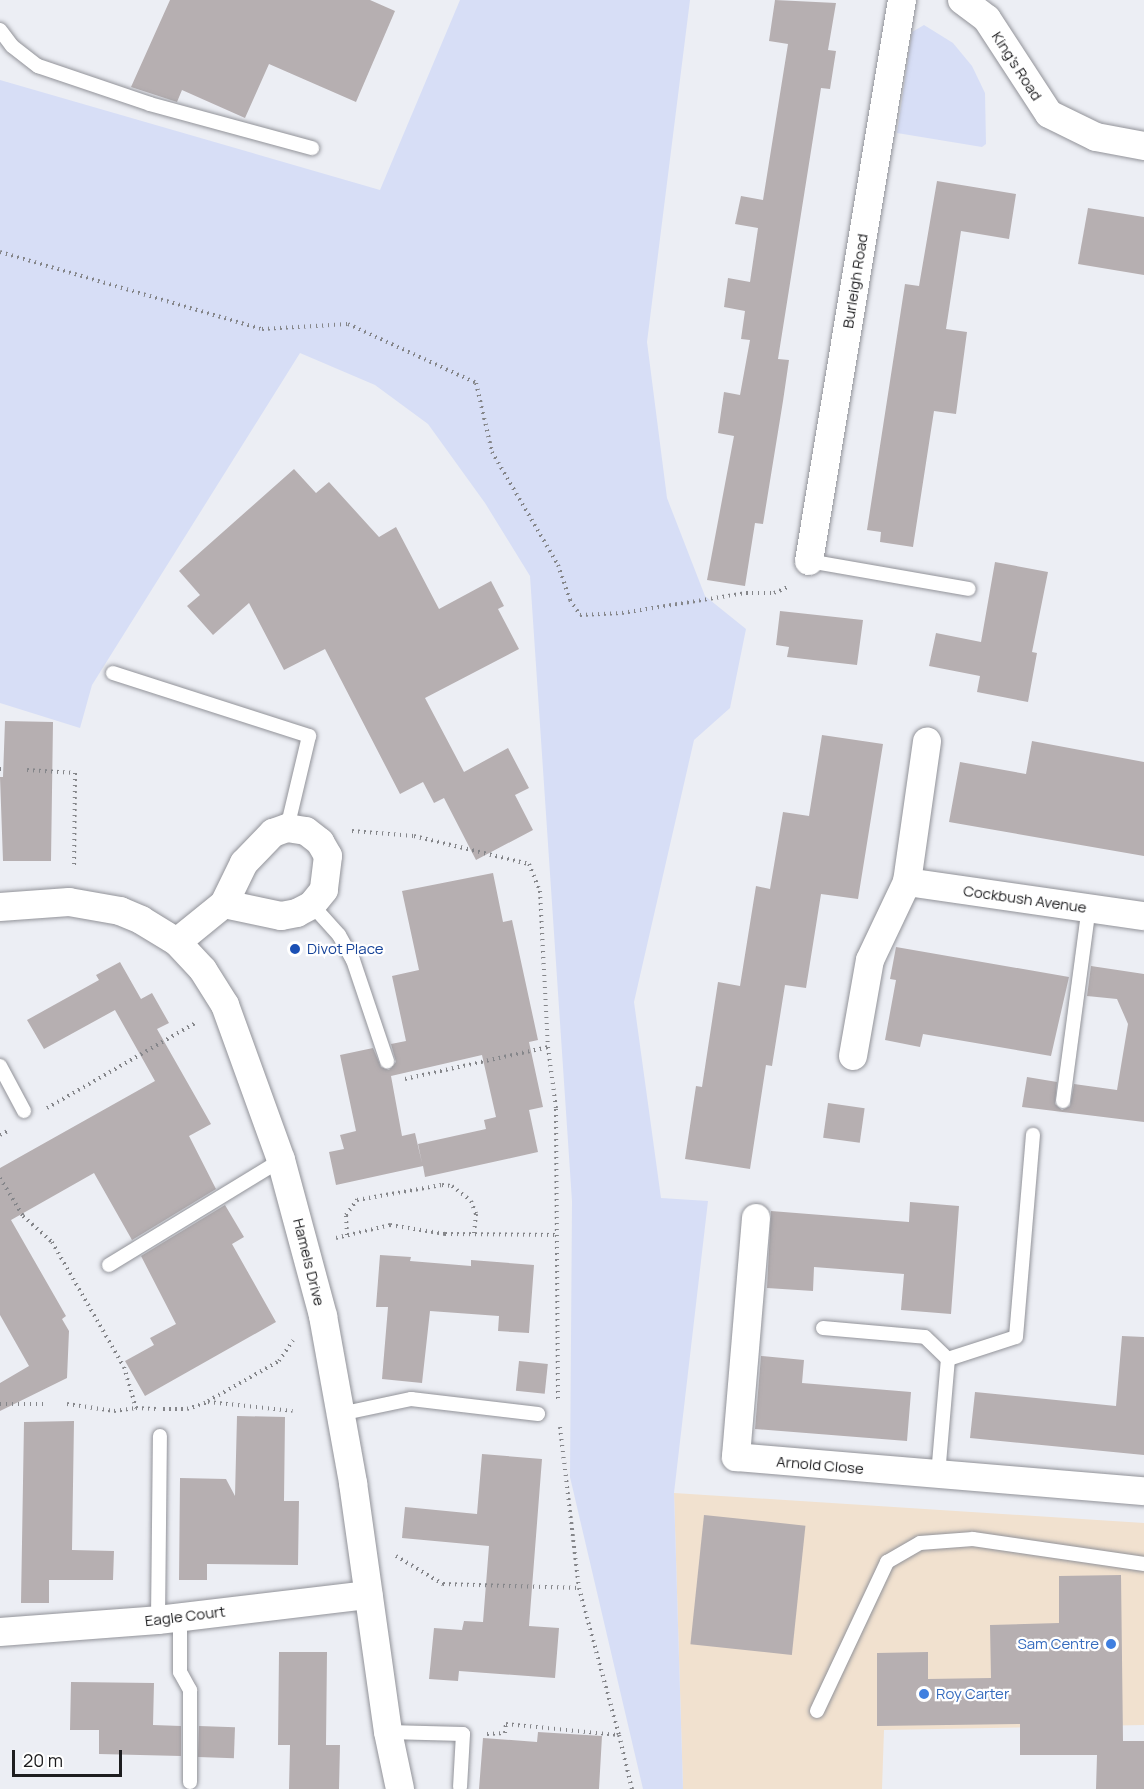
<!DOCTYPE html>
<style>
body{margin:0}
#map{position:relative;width:1144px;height:1789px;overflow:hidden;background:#eceef4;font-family:Manrope,sans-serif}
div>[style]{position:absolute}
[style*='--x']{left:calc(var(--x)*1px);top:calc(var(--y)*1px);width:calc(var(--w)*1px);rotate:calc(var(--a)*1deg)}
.industrial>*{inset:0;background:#f1e1cf}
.green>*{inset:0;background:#d7def6}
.building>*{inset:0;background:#b6afb1;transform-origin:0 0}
.path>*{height:4px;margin-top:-2px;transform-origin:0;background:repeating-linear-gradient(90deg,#85868a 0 1.5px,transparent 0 6px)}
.roads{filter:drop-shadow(0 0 2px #929399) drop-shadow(0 0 2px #929399)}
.lane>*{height:14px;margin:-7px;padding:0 7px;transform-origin:7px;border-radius:7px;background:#fff}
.street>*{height:28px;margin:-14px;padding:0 14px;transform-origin:14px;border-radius:14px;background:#fff}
.dots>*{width:16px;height:16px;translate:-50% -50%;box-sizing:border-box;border:3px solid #fff;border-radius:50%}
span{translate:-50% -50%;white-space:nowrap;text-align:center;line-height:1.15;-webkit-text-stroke:4.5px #fff;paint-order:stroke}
.street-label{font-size:15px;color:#1d1d1f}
.transit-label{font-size:15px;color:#164399}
.left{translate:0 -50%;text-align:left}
.shop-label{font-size:15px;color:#366cbe}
.right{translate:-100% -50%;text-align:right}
.scale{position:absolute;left:12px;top:1750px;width:110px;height:27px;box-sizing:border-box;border:3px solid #1d1d1f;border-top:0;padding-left:8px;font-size:18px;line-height:21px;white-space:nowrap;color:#1d1d1f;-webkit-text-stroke:4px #fff;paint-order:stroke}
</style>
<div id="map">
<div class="industrial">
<i style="clip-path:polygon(674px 1493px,1144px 1523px,1144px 1725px,884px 1730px,882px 1789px,683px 1789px)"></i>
</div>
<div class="green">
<i style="clip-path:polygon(460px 0,690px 0,647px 342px,667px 498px,705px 596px,746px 629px,730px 708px,694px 740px,634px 1002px,661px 1198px,708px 1201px,674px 1493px,683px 1789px,643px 1789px,570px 1477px,572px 1201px,530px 576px,485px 503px,428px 424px,375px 385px,300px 353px,92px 685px,80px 728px,0 703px,0 80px,380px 190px)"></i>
<i style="clip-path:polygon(924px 25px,953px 43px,972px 66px,985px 93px,986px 144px,982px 147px,897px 133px,912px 32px)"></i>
</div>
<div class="building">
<i style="clip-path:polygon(170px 0,370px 0,395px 11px,356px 102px,269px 64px,245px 118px,182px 90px,177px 102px,131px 87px)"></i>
<i style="clip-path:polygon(775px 0,836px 3px,828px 50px,836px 51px,830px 89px,821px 88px,778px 359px,789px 360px,783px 401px,763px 524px,755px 523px,745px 586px,707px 580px,734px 436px,718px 433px,724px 392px,740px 395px,750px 340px,741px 339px,745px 311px,724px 307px,728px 278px,750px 282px,758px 228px,735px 224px,741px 196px,763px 200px,788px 44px,769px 41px)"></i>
<i style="clip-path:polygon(937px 181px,1016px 194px,1009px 239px,961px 231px,946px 329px,967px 332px,956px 414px,934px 411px,913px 547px,880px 542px,881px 532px,867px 530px,905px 284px,919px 286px)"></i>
<i style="clip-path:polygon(1088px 208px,1144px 217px,1144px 275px,1078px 264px)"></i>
<i style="clip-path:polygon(294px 469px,316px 493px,329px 482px,379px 537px,396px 527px,439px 609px,491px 581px,504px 606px,498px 609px,519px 649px,425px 698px,464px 772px,508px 748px,529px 788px,515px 795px,533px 830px,476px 860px,444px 798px,434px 803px,423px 782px,400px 794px,325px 649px,284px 670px,249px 603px,213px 635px,187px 606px,200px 595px,179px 571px)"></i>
<i style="clip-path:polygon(995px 562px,1048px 572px,1032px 652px,1037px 653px,1028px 702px,977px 692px,980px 676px,929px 666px,936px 633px,981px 642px)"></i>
<i style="clip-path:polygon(780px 611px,863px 620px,857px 665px,787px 657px,789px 647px,776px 645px)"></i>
<i style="clip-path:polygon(5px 721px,53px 722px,51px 861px,3px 861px,0 777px,3px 777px)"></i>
<i style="clip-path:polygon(822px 735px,883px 744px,858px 899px,821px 894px,806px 988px,785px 985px,772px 1066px,766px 1065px,750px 1169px,685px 1159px,696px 1086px,702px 1087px,718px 982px,740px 986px,756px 886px,770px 889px,783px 812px,809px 816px)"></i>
<i style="clip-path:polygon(1032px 741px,1144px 762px,1144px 856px,949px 822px,960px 762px,1026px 774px)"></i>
<i style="clip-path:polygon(evenodd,493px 873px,503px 922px,512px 920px,538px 1040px,529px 1042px,543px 1107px,529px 1110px,538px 1152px,425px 1177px,423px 1166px,336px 1185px,329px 1152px,344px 1149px,340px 1135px,356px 1131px,340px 1055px,373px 1048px,381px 1067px,389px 1070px,396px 1062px,391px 1044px,406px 1041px,392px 976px,419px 970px,402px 891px,493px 873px,482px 1055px,496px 1117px,484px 1120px,486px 1129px,418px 1144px,422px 1163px,415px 1133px,402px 1136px,391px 1076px,482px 1055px)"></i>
<i style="clip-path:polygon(896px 947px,1069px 977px,1051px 1056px,923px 1034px,920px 1047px,885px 1040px,896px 980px,890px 979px)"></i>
<i style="clip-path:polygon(120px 962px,141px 999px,152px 993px,169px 1023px,157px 1029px,211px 1124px,189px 1136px,216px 1189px,132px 1240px,94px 1173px,11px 1220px,66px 1316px,62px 1319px,69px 1331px,67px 1378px,0 1411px,0 1383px,29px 1366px,0 1315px,0 1168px,155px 1081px,115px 1010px,44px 1049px,27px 1020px,99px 980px,96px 975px)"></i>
<i style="clip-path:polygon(1091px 966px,1144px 974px,1144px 1122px,1022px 1107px,1027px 1077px,1057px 1082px,1055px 1104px,1062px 1110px,1070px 1106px,1074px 1084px,1117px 1090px,1128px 1024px,1117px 999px,1087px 996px)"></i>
<i style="left:828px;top:1103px;width:37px;height:35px;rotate:8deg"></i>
<i style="clip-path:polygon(910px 1202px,959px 1206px,951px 1314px,901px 1310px,904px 1274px,814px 1267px,813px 1291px,767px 1288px,771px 1211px,909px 1222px)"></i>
<i style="clip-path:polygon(225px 1205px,244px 1237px,232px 1244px,276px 1322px,145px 1396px,125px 1361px,154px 1345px,150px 1338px,176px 1324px,141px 1256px)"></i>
<i style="clip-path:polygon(380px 1255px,411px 1257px,410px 1261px,471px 1266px,471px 1260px,534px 1265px,529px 1333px,498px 1331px,499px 1316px,430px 1311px,422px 1383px,382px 1379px,388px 1307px,376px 1307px)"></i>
<i style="clip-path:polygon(1122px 1336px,1144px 1337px,1144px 1455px,970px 1438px,975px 1392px,1116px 1406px)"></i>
<i style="clip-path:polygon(761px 1356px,804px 1360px,802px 1383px,911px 1392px,907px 1441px,755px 1429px)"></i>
<i style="left:519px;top:1361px;width:29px;height:30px;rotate:6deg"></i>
<i style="clip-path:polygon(237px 1416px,285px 1417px,284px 1501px,299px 1501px,298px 1565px,207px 1564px,207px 1580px,179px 1580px,180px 1478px,226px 1479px,235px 1496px)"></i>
<i style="clip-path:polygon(74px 1421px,72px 1550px,114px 1551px,113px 1580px,49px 1580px,49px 1603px,21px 1603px,24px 1422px)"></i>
<i style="clip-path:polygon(482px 1454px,542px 1459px,529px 1626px,559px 1628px,555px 1678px,459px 1671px,458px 1681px,429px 1679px,434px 1628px,462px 1630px,464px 1621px,483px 1622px,489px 1546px,402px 1538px,405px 1507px,477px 1514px)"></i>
<i style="left:704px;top:1515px;width:102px;height:130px;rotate:6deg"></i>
<i style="clip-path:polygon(1121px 1575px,1123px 1741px,1144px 1741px,1144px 1789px,1096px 1789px,1097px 1755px,1020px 1755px,1020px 1724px,877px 1726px,877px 1653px,928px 1652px,928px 1679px,991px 1678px,990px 1625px,1059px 1623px,1059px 1576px)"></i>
<i style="clip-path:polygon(279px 1652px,327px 1652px,326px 1745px,340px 1745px,339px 1789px,289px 1789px,290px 1745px,278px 1745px)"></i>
<i style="clip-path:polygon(71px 1682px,154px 1683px,153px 1725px,181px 1726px,181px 1756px,99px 1754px,99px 1730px,70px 1730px)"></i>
<i style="left:199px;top:1726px;width:36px;height:31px;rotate:2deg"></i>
<i style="clip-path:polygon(538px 1732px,602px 1736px,599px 1789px,479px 1789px,483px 1738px,537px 1742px)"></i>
</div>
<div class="path">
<i style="--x:0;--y:252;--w:273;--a:16.4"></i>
<i style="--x:262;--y:329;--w:86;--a:-3.3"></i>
<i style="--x:348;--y:324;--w:141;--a:24.7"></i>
<i style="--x:476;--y:383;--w:71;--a:76.9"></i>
<i style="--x:492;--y:452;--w:131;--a:59.7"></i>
<i style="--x:558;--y:565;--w:37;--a:71"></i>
<i style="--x:570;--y:600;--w:18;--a:56"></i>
<i style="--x:580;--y:615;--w:42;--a:-2.7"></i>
<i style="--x:622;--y:613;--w:126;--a:-9.2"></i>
<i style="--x:746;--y:593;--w:28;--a:0"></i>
<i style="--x:774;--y:593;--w:15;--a:-23"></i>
<i style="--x:0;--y:769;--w:4;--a:0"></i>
<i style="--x:27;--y:770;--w:48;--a:3.6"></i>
<i style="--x:75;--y:773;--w:96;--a:90.6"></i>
<i style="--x:352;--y:831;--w:62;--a:4.6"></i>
<i style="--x:414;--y:836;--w:118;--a:13.7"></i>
<i style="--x:529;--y:864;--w:29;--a:68"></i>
<i style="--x:540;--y:891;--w:156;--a:87.1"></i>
<i style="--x:548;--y:1047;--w:63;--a:82.6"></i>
<i style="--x:556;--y:1109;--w:290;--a:89.6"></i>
<i style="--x:405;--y:1079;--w:147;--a:-12.6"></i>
<i style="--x:47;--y:1108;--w:173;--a:-29.8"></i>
<i style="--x:0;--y:1135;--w:11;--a:-27"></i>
<i style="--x:0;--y:1178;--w:44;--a:58.8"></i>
<i style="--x:23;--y:1216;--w:39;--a:42"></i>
<i style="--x:52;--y:1242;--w:144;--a:60.1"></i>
<i style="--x:124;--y:1367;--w:43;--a:73.7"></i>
<i style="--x:136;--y:1408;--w:20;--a:3"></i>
<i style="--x:347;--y:1235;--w:20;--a:-93"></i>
<i style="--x:346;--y:1215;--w:19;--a:-54"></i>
<i style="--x:357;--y:1200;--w:86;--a:-10"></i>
<i style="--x:442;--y:1185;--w:10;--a:6"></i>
<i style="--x:452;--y:1186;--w:24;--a:38"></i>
<i style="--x:471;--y:1201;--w:14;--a:69"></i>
<i style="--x:476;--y:1214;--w:20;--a:96"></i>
<i style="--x:336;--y:1238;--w:56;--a:-13.5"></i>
<i style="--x:390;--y:1225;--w:56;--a:9.3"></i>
<i style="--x:445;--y:1234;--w:112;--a:0.5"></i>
<i style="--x:208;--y:1401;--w:81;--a:-29.4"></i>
<i style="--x:279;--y:1361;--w:25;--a:-56"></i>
<i style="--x:0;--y:1404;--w:46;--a:0"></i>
<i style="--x:67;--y:1404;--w:48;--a:8.5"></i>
<i style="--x:114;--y:1411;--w:22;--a:-8"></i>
<i style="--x:163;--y:1409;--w:24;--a:0"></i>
<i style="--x:187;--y:1409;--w:22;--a:-18"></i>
<i style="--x:208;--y:1402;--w:85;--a:6"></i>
<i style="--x:560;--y:1427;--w:162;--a:83.3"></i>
<i style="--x:579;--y:1588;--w:152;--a:74.8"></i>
<i style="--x:396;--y:1556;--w:55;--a:30.8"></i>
<i style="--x:443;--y:1584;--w:136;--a:1.7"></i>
<i style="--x:487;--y:1734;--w:18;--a:-3"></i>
<i style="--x:505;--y:1733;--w:9;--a:-84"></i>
<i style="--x:506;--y:1724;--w:114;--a:5.6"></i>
<i style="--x:619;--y:1735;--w:56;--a:76.5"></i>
</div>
<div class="roads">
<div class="lane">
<i style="--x:0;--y:30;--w:20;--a:53"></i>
<i style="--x:12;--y:46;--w:33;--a:38"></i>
<i style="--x:38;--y:66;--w:118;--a:18.7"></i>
<i style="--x:150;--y:104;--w:168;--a:15.2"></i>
<i style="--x:809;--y:561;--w:162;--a:9.9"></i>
<i style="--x:113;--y:673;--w:206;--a:17.8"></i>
<i style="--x:309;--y:736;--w:95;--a:103.4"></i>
<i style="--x:312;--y:905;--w:40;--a:48"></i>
<i style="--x:339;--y:935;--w:29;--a:61"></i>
<i style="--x:353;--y:960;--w:107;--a:71.4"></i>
<i style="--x:0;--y:1066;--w:51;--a:61.9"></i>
<i style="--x:1063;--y:1101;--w:196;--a:-82.4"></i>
<i style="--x:109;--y:1265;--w:202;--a:-31.4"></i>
<i style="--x:823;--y:1328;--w:102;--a:5"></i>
<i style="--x:925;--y:1337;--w:32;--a:44"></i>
<i style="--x:340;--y:1414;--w:73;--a:-11.9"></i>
<i style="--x:411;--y:1399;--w:128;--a:6.7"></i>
<i style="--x:938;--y:1475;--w:116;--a:-85.1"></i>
<i style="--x:948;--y:1359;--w:71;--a:-17.9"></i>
<i style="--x:1016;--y:1337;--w:203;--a:-85.2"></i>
<i style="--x:180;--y:1617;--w:55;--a:90"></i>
<i style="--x:180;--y:1672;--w:21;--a:61"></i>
<i style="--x:190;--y:1690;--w:92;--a:90"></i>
<i style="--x:158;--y:1620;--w:184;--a:-89.4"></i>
<i style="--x:817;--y:1711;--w:165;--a:-64.8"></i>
<i style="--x:887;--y:1562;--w:38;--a:-30"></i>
<i style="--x:920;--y:1543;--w:53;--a:-4.3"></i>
<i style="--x:973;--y:1539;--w:173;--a:8.3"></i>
<i style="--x:388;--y:1732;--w:75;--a:1.5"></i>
<i style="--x:463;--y:1734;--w:53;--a:93.2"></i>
</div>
<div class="street">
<i style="--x:962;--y:0;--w:31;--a:37"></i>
<i style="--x:987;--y:19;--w:113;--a:56.9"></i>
<i style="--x:1049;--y:114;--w:52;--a:26.1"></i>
<i style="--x:1096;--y:137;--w:49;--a:10.6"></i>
<i style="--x:809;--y:561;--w:569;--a:-80.59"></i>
<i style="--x:907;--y:882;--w:239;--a:8.2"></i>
<i style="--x:0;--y:907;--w:69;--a:-4.1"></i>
<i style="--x:69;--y:902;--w:52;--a:10"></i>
<i style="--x:120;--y:911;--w:23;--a:23"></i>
<i style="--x:141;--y:920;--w:42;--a:31.4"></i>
<i style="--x:177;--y:942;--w:38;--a:47"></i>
<i style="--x:203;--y:970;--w:41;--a:57.8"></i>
<i style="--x:225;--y:1005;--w:165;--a:70.1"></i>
<i style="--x:281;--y:1160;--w:162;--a:74.9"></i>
<i style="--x:323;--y:1316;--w:170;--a:79.8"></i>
<i style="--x:353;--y:1483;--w:251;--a:82"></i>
<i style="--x:388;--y:1732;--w:58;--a:78.1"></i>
<i style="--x:177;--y:942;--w:60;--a:-39"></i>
<i style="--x:224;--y:904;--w:46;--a:-64"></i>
<i style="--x:244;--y:863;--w:42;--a:-46"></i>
<i style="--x:273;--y:833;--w:15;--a:-20"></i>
<i style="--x:287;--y:828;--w:19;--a:9"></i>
<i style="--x:306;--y:831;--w:18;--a:38"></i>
<i style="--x:320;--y:842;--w:16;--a:60"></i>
<i style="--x:328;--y:856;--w:34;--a:97"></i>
<i style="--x:324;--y:890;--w:19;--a:129"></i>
<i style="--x:312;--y:905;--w:17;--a:152"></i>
<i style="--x:297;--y:913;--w:16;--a:169"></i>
<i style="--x:281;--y:916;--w:58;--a:-168.1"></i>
<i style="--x:853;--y:1056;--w:97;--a:-80"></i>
<i style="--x:870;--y:960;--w:86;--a:-64.6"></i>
<i style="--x:907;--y:882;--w:142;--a:-81.9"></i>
<i style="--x:756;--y:1218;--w:240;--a:94.8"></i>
<i style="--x:736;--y:1457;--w:409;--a:4.8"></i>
<i style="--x:0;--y:1632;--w:158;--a:-4.3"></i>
<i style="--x:158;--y:1620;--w:212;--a:-6.8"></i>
</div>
</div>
<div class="dots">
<i style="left:295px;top:949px;background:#1a4fb4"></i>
<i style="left:1111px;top:1644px;background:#3f7fe0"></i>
<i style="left:924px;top:1694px;background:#3f7fe0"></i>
</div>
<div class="street-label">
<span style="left:1017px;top:66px;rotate:57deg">King's Road</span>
<span style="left:855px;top:281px;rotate:-81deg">Burleigh Road</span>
<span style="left:1025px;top:899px;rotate:8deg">Cockbush Avenue</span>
<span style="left:309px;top:1262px;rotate:76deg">Hamels Drive</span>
<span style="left:820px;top:1465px;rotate:5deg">Arnold Close</span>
<span style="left:185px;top:1616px;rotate:-7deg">Eagle Court</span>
</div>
<div class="transit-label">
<span class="left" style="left:307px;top:949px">Divot Place</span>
</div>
<div class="shop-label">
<span class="right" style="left:1099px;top:1644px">Sam Centre</span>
<span class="left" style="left:936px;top:1694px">Roy Carter</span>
</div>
<div class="scale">20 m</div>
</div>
